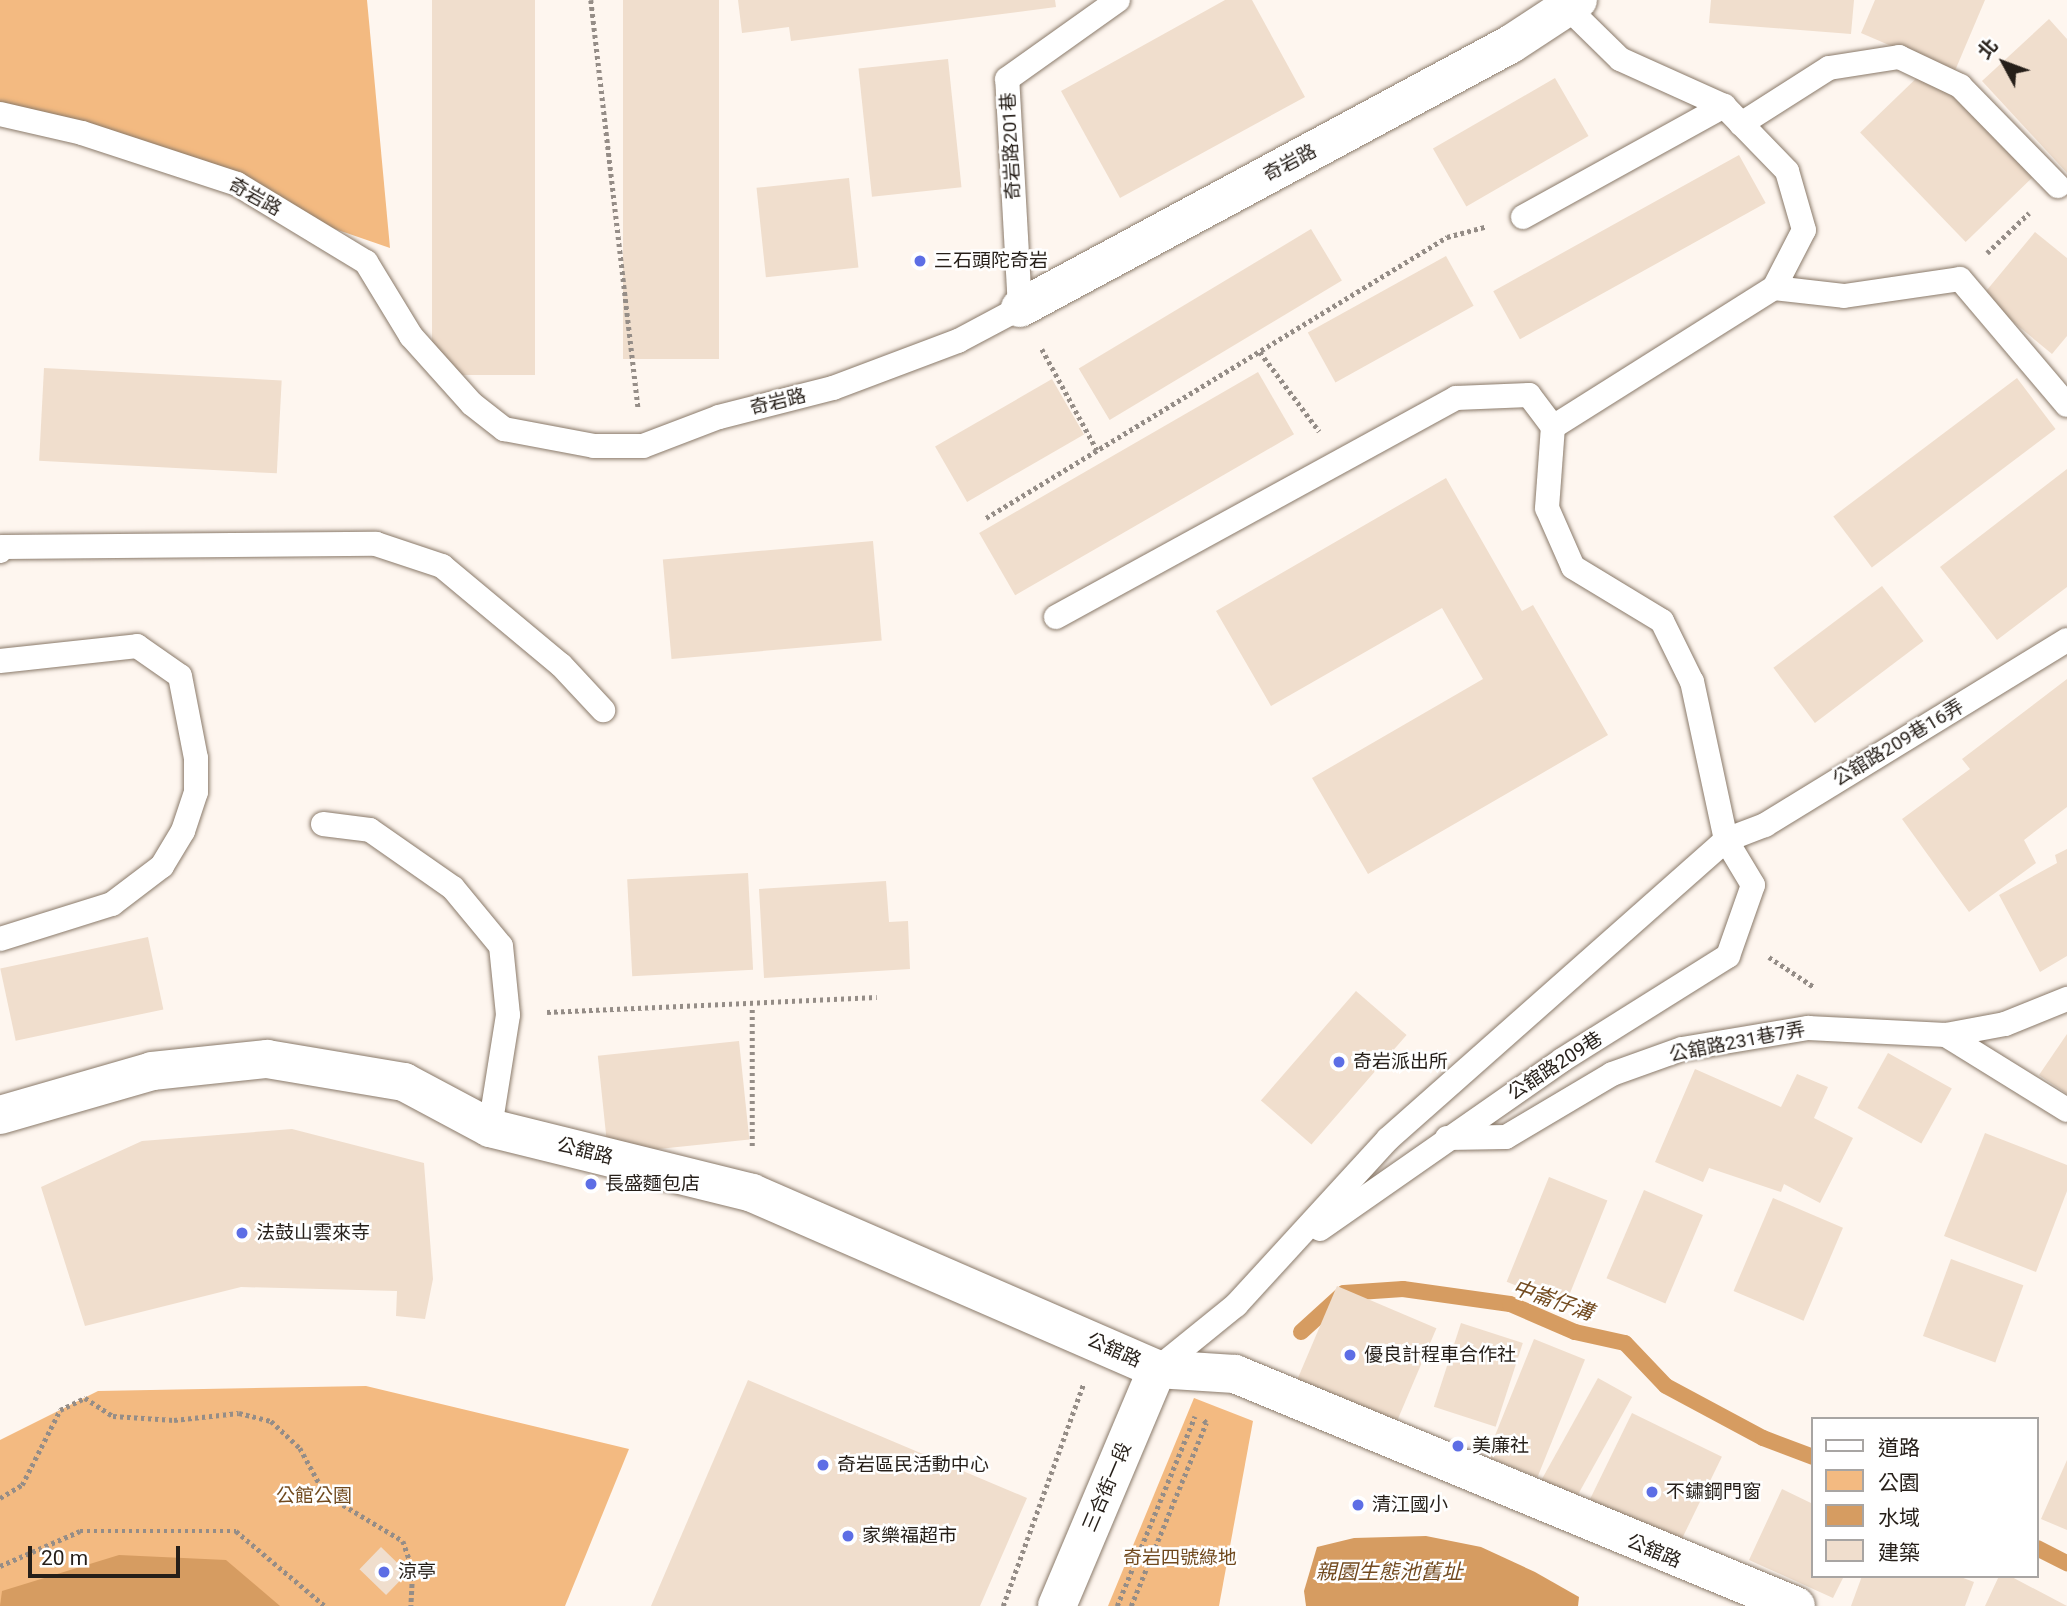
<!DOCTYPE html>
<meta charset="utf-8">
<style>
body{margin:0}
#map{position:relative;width:2067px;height:1606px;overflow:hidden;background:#fef6ef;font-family:Roboto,"Noto Sans TC",sans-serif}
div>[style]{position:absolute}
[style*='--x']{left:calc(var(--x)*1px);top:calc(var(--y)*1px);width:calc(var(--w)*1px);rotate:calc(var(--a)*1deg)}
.green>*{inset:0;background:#f3ba81}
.water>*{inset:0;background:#d69c61}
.stream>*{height:16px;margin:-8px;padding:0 8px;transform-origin:8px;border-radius:8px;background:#d69c61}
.building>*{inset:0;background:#f0decd;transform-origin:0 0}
.path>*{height:4.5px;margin-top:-2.25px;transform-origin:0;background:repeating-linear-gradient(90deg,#958d87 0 3.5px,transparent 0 7px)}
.roads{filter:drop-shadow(0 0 2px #8a7a6a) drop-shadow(0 0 2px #8a7a6a)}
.service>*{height:24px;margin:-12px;padding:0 12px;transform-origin:12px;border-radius:12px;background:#fff}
.minor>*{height:38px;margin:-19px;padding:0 19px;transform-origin:19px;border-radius:19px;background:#fff}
.tertiary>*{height:38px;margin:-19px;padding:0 19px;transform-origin:19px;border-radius:19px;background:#fff}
.dots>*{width:19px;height:19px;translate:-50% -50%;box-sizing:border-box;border:4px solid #fff;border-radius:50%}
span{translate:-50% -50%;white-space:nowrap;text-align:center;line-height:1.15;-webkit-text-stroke:5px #fff;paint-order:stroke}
.street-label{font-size:19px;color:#261f19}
.poi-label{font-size:19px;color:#261f19}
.left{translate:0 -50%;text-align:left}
.park-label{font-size:19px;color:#70491d}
.water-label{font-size:21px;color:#734b20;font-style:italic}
.legend{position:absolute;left:1811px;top:1417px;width:228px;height:161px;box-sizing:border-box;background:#fff;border:2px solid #a8a5a3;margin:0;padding:9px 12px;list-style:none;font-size:21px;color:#261f19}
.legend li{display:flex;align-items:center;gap:14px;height:35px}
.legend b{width:35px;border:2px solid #a8a5a3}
.north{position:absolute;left:1969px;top:28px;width:70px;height:70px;-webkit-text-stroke:5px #fff;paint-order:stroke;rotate:311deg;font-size:19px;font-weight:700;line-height:28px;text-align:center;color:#261f19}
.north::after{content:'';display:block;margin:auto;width:24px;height:32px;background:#261f19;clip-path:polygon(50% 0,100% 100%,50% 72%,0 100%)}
.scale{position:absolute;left:28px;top:1546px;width:152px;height:32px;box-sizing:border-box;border:4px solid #261f19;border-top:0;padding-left:9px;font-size:21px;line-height:24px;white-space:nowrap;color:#261f19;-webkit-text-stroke:5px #fff;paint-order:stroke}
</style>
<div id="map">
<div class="green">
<i style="clip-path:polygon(0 0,367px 0,390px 248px,0 113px)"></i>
<i style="clip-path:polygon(366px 1386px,629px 1449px,565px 1606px,0 1606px,0 1440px,98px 1391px)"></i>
<i style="clip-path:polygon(1194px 1398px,1253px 1421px,1219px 1606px,1108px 1606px)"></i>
</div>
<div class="water">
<i style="clip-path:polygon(1426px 1536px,1481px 1547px,1535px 1572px,1579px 1597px,1578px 1606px,1306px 1606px,1304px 1591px,1317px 1547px,1354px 1538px)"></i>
<i style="clip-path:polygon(119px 1555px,226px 1560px,280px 1606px,0 1606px,2px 1591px)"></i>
</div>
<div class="stream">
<i style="--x:1301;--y:1332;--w:58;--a:-42.2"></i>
<i style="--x:1344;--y:1293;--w:59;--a:-3.9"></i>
<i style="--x:1403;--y:1289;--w:108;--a:8"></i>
<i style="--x:1510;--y:1304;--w:71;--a:23.3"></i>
<i style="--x:1575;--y:1332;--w:51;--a:12.4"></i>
<i style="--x:1625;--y:1343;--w:59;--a:46.4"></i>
<i style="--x:1666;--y:1386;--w:110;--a:28.2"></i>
<i style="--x:1763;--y:1438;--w:53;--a:20.8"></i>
<i style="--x:2037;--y:1548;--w:34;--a:27"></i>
</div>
<div class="building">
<i style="left:432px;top:0;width:103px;height:375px"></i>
<i style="left:623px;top:0;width:96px;height:359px"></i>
<i style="clip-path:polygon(738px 0,1055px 0,1056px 7px,791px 41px,789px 27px,742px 33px)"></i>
<i style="clip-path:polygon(1225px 0,1252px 0,1305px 97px,1120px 198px,1061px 91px)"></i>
<i style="clip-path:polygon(1711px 0,1854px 0,1851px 34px,1709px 23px)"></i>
<i style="clip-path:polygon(1875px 0,1985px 0,1954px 73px,1861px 33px)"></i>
<i style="clip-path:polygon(2049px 19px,2067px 39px,2067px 173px,1982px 81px)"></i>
<i style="left:948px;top:59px;width:129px;height:90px;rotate:84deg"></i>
<i style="left:1927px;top:68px;width:152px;height:93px;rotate:46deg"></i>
<i style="left:1555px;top:78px;width:67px;height:141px;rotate:60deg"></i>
<i style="left:1739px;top:155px;width:55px;height:281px;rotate:61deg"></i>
<i style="left:849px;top:178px;width:90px;height:93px;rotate:84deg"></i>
<i style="left:1311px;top:229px;width:60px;height:271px;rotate:59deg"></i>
<i style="clip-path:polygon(2035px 232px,2067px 258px,2067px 336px,2052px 354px,1982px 296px)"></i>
<i style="left:1446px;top:256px;width:57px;height:158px;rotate:61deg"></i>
<i style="left:44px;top:368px;width:238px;height:93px;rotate:3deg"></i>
<i style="left:1258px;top:372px;width:72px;height:322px;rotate:60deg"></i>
<i style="left:2017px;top:378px;width:64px;height:230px;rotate:53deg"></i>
<i style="left:1052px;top:379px;width:64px;height:135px;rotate:60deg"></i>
<i style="clip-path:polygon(2067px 469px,2067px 587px,1997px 640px,1940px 567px)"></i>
<i style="clip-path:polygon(1446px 478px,1522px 611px,1533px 605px,1608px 735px,1368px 874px,1312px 778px,1483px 679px,1442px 608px,1271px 706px,1216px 611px)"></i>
<i style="left:873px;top:541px;width:100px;height:211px;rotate:85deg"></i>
<i style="left:1882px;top:586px;width:69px;height:136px;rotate:53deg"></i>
<i style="clip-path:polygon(2067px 679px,2067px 807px,2024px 840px,2036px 863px,1969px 912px,1902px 819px,1970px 769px,1962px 759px)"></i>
<i style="clip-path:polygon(2067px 849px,2067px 956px,2040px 972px,1999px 895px,2057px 863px,2055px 855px)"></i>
<i style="left:748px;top:873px;width:97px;height:121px;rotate:87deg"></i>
<i style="clip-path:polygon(886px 881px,889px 922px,908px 921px,910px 969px,764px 978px,759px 889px)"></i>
<i style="left:148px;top:937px;width:74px;height:151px;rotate:78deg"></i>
<i style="left:1356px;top:991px;width:67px;height:145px;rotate:41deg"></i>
<i style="clip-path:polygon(2067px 1034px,2067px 1094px,2039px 1075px)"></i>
<i style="left:739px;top:1041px;width:99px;height:142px;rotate:84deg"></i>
<i style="left:1888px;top:1053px;width:73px;height:63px;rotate:29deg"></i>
<i style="clip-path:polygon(1695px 1069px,1781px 1107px,1797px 1074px,1828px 1087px,1814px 1118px,1853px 1138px,1820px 1203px,1784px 1184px,1781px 1192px,1709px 1168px,1703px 1182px,1655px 1162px)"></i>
<i style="clip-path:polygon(292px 1129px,424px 1163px,433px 1279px,425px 1319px,396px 1316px,397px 1291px,241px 1287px,85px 1326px,41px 1187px,142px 1141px)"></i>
<i style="clip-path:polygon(1985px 1133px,2067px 1165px,2067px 1191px,2036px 1272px,1944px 1236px)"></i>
<i style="left:1549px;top:1177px;width:63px;height:113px;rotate:22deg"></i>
<i style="left:1644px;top:1190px;width:64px;height:96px;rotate:23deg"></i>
<i style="left:1773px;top:1198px;width:76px;height:101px;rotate:23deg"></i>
<i style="left:1951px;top:1259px;width:77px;height:82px;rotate:20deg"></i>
<i style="left:1337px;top:1286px;width:108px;height:110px;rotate:23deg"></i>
<i style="left:1461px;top:1323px;width:65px;height:88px;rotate:18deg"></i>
<i style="left:1534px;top:1339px;width:55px;height:127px;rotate:22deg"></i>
<i style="left:1598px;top:1378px;width:39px;height:121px;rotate:29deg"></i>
<i style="clip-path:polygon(748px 1380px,1027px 1498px,980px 1606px,651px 1606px)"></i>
<i style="left:1632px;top:1413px;width:100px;height:102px;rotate:26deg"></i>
<i style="clip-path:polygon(2067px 1460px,2067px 1530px,2041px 1519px)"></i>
<i style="clip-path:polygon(1782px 1489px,1813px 1504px,1813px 1576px,1844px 1576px,1833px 1598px,1749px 1560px)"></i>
<i style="left:381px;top:1547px;width:37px;height:31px;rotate:44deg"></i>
<i style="clip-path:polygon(1862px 1576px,1958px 1576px,1974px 1582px,1965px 1606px,1851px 1606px)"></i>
<i style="clip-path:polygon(1999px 1576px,2010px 1576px,2067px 1606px,1985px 1606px)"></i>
</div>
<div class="path">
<i style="--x:591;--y:0;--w:410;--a:83.4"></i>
<i style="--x:1987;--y:253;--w:58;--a:-43.6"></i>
<i style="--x:1042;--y:349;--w:115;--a:61.4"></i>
<i style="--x:1260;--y:352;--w:99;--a:53.2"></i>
<i style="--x:986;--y:518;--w:540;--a:-31.36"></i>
<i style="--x:1447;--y:237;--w:39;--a:-15"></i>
<i style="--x:1769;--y:957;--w:54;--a:33.7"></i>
<i style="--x:547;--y:1012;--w:330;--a:-2.6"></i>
<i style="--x:752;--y:1146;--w:140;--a:-90"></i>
<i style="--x:0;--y:1498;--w:26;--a:-31"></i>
<i style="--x:22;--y:1485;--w:84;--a:-63.1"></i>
<i style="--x:60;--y:1410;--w:28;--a:-26"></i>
<i style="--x:85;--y:1398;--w:33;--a:33"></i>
<i style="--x:113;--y:1416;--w:61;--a:3.8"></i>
<i style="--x:174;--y:1420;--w:65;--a:-6.1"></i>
<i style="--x:239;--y:1413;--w:33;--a:14"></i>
<i style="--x:271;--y:1421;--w:40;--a:43"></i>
<i style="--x:300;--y:1448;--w:52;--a:61.5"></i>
<i style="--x:325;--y:1494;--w:91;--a:31.1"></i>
<i style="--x:403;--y:1541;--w:31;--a:71"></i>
<i style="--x:413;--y:1570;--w:36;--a:93"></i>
<i style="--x:0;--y:1566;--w:87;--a:-23.6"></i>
<i style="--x:80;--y:1531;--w:156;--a:0"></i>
<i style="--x:236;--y:1531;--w:116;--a:40.1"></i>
<i style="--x:1003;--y:1606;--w:235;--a:-70.1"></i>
<i style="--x:1117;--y:1606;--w:205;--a:-67.7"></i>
<i style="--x:1131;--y:1606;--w:198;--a:-67.7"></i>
<i style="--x:1206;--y:1423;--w:6;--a:-135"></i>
</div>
<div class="roads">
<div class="service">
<i style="--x:0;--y:114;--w:84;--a:13"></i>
<i style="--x:82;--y:133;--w:163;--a:18.2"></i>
<i style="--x:237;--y:184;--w:151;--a:31.2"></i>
<i style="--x:366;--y:262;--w:87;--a:58.7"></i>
<i style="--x:411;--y:336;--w:91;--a:48.1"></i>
<i style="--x:472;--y:404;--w:41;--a:38"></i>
<i style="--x:504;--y:429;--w:92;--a:10.7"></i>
<i style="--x:594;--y:446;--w:49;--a:0"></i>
<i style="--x:643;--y:446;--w:81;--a:-20.9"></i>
<i style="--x:719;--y:417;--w:118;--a:-14.3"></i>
<i style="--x:833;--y:388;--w:134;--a:-20.6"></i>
<i style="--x:958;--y:341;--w:70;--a:-28"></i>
<i style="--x:1020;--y:308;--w:229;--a:-93.2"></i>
<i style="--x:1007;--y:79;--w:136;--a:-35.4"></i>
<i style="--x:1741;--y:124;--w:104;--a:-32.5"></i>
<i style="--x:1829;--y:68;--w:71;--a:-8.9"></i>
<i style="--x:1899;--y:57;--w:68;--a:25.4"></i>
<i style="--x:1960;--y:86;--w:140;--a:45.6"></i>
<i style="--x:1523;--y:217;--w:230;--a:-28.9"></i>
<i style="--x:1774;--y:288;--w:70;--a:6.5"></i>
<i style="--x:1844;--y:296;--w:117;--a:-8.3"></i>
<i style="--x:1960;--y:279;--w:165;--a:49.7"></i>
<i style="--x:1553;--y:427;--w:261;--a:-32.2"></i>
<i style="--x:1774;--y:288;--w:65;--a:-62.7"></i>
<i style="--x:1804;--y:230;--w:61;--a:-106.1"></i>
<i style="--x:1787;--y:171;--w:91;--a:-134.1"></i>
<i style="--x:1724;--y:106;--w:114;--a:-155.7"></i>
<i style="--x:1620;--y:59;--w:70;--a:-135.6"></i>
<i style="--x:0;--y:551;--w:5;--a:-53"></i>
<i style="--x:3;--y:547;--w:373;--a:-0.5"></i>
<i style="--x:376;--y:544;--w:70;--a:18.4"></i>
<i style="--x:442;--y:566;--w:155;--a:39.8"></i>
<i style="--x:561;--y:665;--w:62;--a:47"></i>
<i style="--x:1056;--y:617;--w:456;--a:-28.7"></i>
<i style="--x:1456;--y:398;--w:73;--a:-2.4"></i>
<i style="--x:1529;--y:395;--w:40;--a:53"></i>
<i style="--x:0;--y:661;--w:138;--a:-6.2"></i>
<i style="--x:137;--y:646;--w:52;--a:34.9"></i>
<i style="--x:180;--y:676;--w:84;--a:79"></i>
<i style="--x:196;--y:758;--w:34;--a:90"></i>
<i style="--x:196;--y:792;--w:41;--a:108.4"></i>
<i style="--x:183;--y:831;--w:41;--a:121"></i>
<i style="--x:162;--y:866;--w:63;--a:142.8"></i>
<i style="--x:112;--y:904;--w:117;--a:162.6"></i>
<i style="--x:323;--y:824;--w:47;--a:7.3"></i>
<i style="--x:370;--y:830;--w:101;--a:34.9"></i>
<i style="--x:453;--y:888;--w:75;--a:50.4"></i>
<i style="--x:501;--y:946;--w:69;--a:84.2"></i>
<i style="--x:508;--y:1015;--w:114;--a:99.1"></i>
<i style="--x:1946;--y:1035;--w:60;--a:-10.6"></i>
<i style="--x:2005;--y:1024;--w:67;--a:-22"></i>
<i style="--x:1447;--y:1138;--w:59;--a:-1"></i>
<i style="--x:1506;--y:1137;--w:123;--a:-30.7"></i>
<i style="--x:1612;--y:1074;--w:74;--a:-19.7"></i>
<i style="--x:1682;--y:1049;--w:128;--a:-9.5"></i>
<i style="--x:1808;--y:1028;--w:138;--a:2.9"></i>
<i style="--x:1946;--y:1035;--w:142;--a:31.8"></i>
<i style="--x:1320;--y:1229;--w:295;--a:-34.9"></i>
<i style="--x:1562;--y:1060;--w:196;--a:-32.1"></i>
<i style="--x:1728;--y:956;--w:75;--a:-70.6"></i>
<i style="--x:1753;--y:885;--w:52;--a:-121"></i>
<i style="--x:1726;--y:840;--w:162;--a:-102.1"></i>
<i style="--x:1692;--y:682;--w:68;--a:-116.2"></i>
<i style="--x:1662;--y:621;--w:104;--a:-148.8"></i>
<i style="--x:1573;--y:567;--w:64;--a:-113.8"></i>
<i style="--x:1547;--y:508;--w:81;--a:-85.8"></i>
<i style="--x:1157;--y:1369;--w:102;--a:-39"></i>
<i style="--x:1236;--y:1305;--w:225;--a:-47.5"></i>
<i style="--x:1388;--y:1139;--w:451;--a:-41.5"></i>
<i style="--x:1726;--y:840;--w:42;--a:-21"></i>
<i style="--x:1765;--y:825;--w:354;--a:-31.5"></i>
</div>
<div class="minor">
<i style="--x:1020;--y:308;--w:557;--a:-28.27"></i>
<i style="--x:1511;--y:44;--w:80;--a:-33.3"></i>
<i style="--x:1057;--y:1606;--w:257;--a:-67.1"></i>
</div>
<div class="tertiary">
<i style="--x:0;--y:1115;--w:158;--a:-16.1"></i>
<i style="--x:152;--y:1071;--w:116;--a:-6"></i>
<i style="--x:267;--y:1059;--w:139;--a:9.5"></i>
<i style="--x:404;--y:1082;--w:98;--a:28.1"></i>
<i style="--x:490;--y:1128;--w:270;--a:13.9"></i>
<i style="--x:752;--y:1193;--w:442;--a:23.5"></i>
<i style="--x:1157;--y:1369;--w:78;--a:3.7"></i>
<i style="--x:1235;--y:1374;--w:607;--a:22.47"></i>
</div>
</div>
<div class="dots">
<i style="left:920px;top:261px;background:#5d6ee5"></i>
<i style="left:1339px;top:1062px;background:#5d6ee5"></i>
<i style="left:591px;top:1184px;background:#5d6ee5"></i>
<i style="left:242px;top:1233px;background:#5d6ee5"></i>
<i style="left:1350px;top:1355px;background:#5d6ee5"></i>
<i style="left:1458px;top:1446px;background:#5d6ee5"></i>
<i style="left:823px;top:1465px;background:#5d6ee5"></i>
<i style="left:1652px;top:1492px;background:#5d6ee5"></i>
<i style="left:1358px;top:1505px;background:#5d6ee5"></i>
<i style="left:848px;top:1536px;background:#5d6ee5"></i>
<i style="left:384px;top:1572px;background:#5d6ee5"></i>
</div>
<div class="street-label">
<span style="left:1011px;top:146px;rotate:-93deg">奇岩路201巷</span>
<span style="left:1290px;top:163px;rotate:-28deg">奇岩路</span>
<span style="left:255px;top:197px;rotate:29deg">奇岩路</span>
<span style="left:778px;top:402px;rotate:-14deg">奇岩路</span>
<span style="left:1898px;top:743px;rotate:-31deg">公舘路209巷16弄</span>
<span style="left:1737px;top:1042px;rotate:-11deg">公舘路231巷7弄</span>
<span style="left:1555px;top:1066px;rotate:-33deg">公舘路209巷</span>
<span style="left:585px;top:1151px;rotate:14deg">公舘路</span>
<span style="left:1114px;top:1350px;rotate:24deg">公舘路</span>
<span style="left:1107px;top:1487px;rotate:-67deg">三合街一段</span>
<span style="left:1654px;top:1551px;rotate:23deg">公舘路</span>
</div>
<div class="poi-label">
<span class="left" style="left:934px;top:261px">三石頭陀奇岩</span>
<span class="left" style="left:1353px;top:1062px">奇岩派出所</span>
<span class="left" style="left:605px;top:1184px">長盛麵包店</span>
<span class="left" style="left:256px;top:1233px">法鼓山雲來寺</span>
<span class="left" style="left:1364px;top:1355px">優良計程車合作社</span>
<span class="left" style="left:1472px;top:1446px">美廉社</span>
<span class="left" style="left:837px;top:1465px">奇岩區民活動中心</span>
<span class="left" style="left:1666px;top:1492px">不鏽鋼門窗</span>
<span class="left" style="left:1372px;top:1505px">清江國小</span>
<span class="left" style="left:862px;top:1536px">家樂福超市</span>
<span class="left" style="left:398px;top:1572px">涼亭</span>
</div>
<div class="park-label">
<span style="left:314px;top:1496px">公館公園</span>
<span style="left:1180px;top:1558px">奇岩四號綠地</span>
</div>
<div class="water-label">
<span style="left:1553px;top:1300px;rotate:19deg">中崙仔溝</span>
<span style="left:1389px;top:1572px">親園生態池舊址</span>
</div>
<ul class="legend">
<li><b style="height:9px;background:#fff"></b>道路</li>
<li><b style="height:19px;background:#f3ba81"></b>公園</li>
<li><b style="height:19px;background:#d69c61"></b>水域</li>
<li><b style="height:19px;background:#f0decd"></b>建築</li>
</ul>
<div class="north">北</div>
<div class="scale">20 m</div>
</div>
